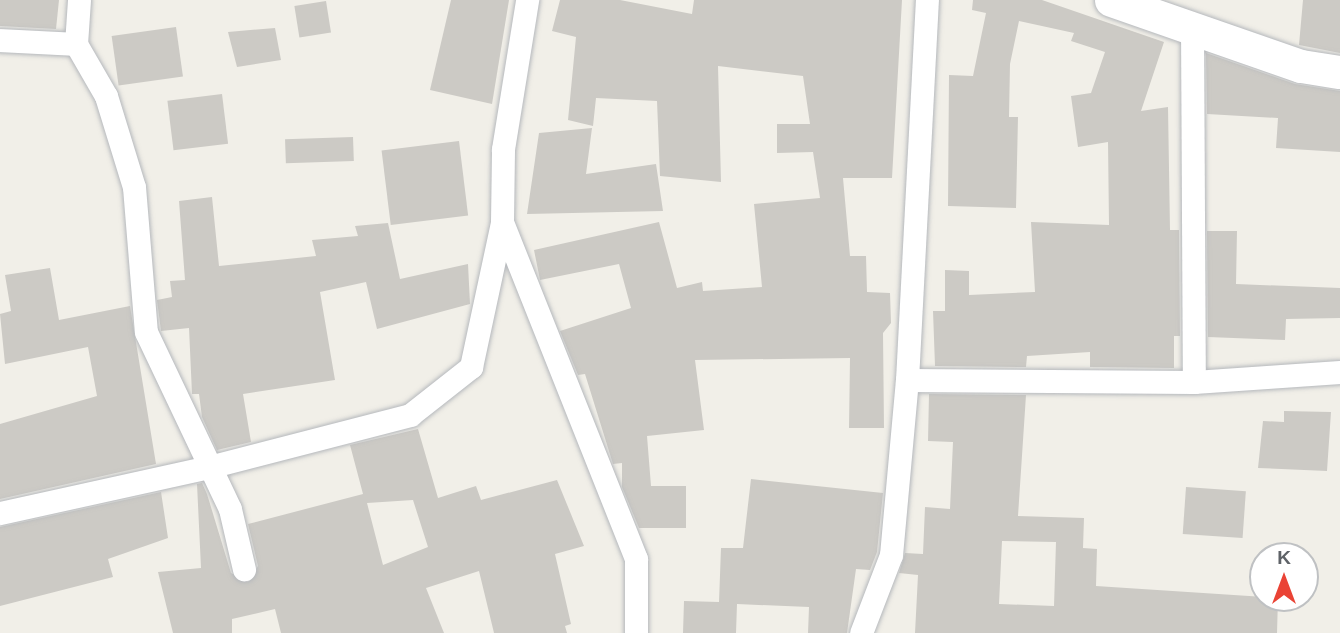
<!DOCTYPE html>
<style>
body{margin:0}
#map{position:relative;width:1340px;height:633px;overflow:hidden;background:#f1efe8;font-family:Arial,sans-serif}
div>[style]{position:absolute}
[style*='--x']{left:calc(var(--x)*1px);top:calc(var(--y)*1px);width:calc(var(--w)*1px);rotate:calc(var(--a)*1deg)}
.building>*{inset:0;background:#cccac5;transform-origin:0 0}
.roads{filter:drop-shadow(0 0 2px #b5b8bc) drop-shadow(0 0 2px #b5b8bc)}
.minor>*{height:23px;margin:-11.5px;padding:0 11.5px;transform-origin:11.5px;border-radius:11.5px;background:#fff}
.secondary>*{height:33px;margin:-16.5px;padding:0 16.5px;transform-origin:16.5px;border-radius:16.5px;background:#fff}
span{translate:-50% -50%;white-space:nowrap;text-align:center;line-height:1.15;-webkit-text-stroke:5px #fff;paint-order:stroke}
.north{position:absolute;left:1249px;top:542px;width:70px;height:70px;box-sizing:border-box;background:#fff;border:2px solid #bfc1c3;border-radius:50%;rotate:0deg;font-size:19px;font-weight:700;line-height:28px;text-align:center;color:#5f6368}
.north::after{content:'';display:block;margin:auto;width:24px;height:32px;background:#ea4335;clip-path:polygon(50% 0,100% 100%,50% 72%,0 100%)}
</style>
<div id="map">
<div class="building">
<i style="clip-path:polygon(0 0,59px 0,56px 29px,0 26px)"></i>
<i style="clip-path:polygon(451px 0,509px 0,492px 104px,430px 90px)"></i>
<i style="clip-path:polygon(560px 0,620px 0,692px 14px,694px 0,902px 0,892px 178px,843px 178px,850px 256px,866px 256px,867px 292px,890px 293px,891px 323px,883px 333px,884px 428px,849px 428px,850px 358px,695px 360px,704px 430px,647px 436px,651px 486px,686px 486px,686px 528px,639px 528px,622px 487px,622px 463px,613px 464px,585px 374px,578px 375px,560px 331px,631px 308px,619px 264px,540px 280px,534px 250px,659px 222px,677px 288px,702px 282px,703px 291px,762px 287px,754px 204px,820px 198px,813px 152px,777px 153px,777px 124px,810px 124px,803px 76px,718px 66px,721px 182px,660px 176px,657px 101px,596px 98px,593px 126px,568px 120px,576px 37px,552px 31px)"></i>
<i style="clip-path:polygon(973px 0,1042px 0,1164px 42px,1141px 111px,1168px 107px,1170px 230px,1179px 230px,1180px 336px,1174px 336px,1174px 368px,1090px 367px,1090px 352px,1027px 356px,1026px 367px,935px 366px,933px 311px,945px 311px,945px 270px,969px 271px,969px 295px,1035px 292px,1031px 222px,1109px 225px,1108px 142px,1078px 147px,1071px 96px,1091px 93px,1105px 52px,1071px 41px,1074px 33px,1019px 21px,1010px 64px,1009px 117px,1018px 117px,1016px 208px,948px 206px,949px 75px,973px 76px,986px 13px,972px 10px)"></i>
<i style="clip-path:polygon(1303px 0,1340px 0,1340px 53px,1299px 45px)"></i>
<i style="left:326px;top:1px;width:32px;height:32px;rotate:81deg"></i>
<i style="left:176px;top:27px;width:50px;height:65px;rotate:82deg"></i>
<i style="clip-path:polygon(275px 28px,281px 60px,237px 67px,228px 32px)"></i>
<i style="clip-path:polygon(1206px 53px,1295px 84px,1340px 91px,1340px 152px,1276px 148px,1278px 118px,1207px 114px)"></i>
<i style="left:222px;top:94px;width:50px;height:55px;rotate:83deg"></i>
<i style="clip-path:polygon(592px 128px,586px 174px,656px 164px,663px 211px,527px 214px,539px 133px)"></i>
<i style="left:353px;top:137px;width:24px;height:68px;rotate:88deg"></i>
<i style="left:459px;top:141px;width:75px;height:78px;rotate:83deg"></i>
<i style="clip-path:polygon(212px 197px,219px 266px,316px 256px,312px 240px,358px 236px,355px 226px,388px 223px,400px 279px,468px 264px,470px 304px,377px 329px,366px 282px,320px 292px,335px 380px,243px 394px,251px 442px,217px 450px,202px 417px,199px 394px,192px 394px,189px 328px,161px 331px,157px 300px,172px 297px,170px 281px,185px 280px,179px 201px)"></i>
<i style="clip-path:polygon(1207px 231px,1237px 231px,1236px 284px,1340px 288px,1340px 318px,1286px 319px,1285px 340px,1208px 337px)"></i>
<i style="clip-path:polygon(50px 268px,59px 320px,130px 306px,156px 464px,0 499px,0 424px,97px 396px,88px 347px,5px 364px,0 314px,11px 311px,5px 275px)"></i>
<i style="clip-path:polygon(evenodd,929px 394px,1026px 395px,1018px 516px,1084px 518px,1083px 548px,1097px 549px,1096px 586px,1278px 598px,1277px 633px,915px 633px,918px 575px,899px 573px,905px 553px,923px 554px,925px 507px,950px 509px,953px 442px,928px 441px,929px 394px,1002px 541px,1056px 542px,1054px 606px,999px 604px,1002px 541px)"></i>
<i style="clip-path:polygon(1284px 411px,1331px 412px,1327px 471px,1258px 468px,1263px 421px,1284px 422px)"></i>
<i style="clip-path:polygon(evenodd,418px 429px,438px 498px,476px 486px,481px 500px,557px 480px,584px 546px,555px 554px,571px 624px,565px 626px,567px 633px,494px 633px,479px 571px,426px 588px,444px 633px,281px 633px,275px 609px,232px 619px,232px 633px,173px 633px,158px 572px,201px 568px,197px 484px,202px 483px,207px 494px,231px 573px,248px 582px,258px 566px,248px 524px,363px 494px,350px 445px,418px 429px,413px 500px,428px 547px,383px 565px,367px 503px,413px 500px)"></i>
<i style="clip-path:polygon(751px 479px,883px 493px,877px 552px,870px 570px,856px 569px,847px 633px,808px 633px,809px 607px,737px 604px,736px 633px,683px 633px,684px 601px,719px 602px,721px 548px,743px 548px)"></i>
<i style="left:1186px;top:487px;width:60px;height:47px;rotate:4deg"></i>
<i style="clip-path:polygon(161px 492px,168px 538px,108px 559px,113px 577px,0 606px,0 527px)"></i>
</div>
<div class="roads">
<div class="minor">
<i style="--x:79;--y:0;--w:44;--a:93.9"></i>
<i style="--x:76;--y:44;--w:60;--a:60"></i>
<i style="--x:106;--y:96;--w:95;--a:72.9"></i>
<i style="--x:134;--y:187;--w:145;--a:85.3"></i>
<i style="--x:146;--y:332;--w:196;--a:64.6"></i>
<i style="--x:230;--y:509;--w:62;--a:76.9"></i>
<i style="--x:1192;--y:24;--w:358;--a:89.7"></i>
<i style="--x:0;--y:40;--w:76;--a:3"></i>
<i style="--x:502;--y:222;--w:363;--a:68.3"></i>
<i style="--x:636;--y:559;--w:74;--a:90"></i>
<i style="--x:907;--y:380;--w:287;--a:0.4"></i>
<i style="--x:1194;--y:382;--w:146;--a:-3.9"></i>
<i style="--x:0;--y:513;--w:214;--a:-12.4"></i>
<i style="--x:209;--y:467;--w:208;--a:-14.5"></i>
<i style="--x:410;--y:415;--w:78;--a:-38.2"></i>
<i style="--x:471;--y:367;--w:148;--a:-77.9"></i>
<i style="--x:502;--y:222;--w:73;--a:-89.2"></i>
<i style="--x:503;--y:149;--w:151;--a:-80.8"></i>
<i style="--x:861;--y:633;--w:84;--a:-69"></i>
<i style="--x:891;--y:555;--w:176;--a:-84.8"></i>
<i style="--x:907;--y:380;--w:381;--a:-87"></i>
</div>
<div class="secondary">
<i style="--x:1111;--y:0;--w:201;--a:19.2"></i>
<i style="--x:1301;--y:66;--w:39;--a:9"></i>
</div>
</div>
<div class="north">K</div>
</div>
